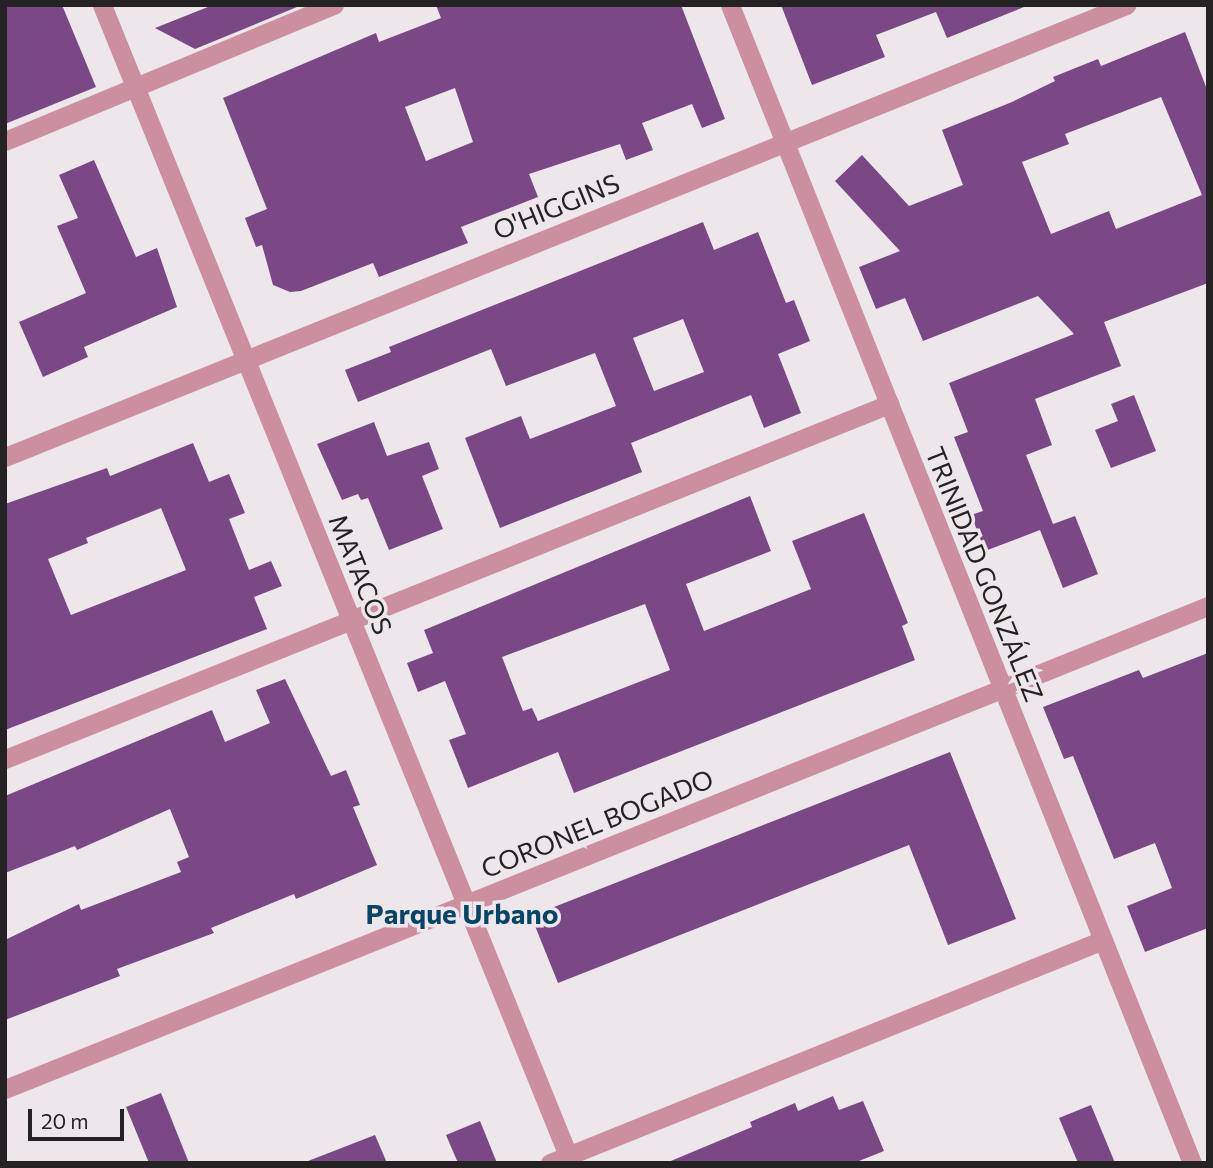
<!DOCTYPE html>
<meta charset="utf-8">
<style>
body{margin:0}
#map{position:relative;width:1213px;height:1168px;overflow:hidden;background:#ede7eb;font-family:Commissioner,sans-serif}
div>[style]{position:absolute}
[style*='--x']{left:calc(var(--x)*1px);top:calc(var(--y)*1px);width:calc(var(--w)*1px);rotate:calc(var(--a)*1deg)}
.building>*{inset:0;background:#7b4886}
.minor>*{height:19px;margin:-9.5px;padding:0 9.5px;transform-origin:9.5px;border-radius:9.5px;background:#cc8fa0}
span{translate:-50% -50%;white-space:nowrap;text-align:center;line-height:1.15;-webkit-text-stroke:7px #ede7eb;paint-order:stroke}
.street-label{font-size:26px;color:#242223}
.neighbourhood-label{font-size:28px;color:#074566;font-weight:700}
.frame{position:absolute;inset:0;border:7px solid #242223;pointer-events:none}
.scale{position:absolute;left:28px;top:1109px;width:96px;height:32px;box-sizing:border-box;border:4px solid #242223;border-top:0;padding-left:9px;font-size:21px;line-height:24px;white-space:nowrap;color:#242223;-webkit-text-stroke:5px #ede7eb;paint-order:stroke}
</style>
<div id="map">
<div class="building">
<i style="clip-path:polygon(5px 5px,62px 5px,96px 87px,5px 124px)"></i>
<i style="clip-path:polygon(213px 5px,296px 5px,297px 7px,195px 49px,155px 28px)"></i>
<i style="clip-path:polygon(evenodd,436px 5px,681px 5px,725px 119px,702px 128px,692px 104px,642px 123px,653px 150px,626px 160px,620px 144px,529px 174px,538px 197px,461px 227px,468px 243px,379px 277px,373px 263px,301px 291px,290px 292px,273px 285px,262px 245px,256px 247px,245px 218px,267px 209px,223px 98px,376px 33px,379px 42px,441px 18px,436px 5px,455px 88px,473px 142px,426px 161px,405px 107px,455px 88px)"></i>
<i style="clip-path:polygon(781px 5px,1024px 5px,1024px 7px,947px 38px,936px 12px,876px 35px,885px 57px,812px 85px)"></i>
<i style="clip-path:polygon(evenodd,1185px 32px,1208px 92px,1208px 283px,1104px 322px,1121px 366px,1035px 399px,1052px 445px,1026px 455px,1053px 524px,1075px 516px,1098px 574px,1063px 588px,1040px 530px,985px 551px,971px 515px,983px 511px,954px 437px,968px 432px,949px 383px,1074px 334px,1038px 296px,923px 341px,905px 298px,876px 309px,859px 267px,900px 251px,835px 181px,862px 155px,909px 206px,963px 185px,942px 130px,1012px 102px,1055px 81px,1053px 77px,1098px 59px,1101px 66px,1185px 32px,1161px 97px,1202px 195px,1116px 229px,1109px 211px,1051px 234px,1022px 162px,1069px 144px,1065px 134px,1161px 97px)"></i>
<i style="clip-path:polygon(94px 160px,136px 257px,157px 248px,177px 307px,84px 347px,88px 357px,43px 377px,19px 322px,86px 293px,57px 226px,78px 218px,59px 175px)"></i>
<i style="clip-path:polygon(evenodd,703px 222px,714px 250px,758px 232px,786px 303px,794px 300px,810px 341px,778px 354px,801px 413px,764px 428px,751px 395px,631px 443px,642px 472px,500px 528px,465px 438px,521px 416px,530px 439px,616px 406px,595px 353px,506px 386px,491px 349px,358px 402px,345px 370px,391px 352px,389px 347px,703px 222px,683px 319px,704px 372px,654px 391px,633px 338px,683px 319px)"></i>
<i style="clip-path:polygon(1134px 395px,1156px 451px,1111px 468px,1095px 430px,1118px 421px,1111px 404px)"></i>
<i style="clip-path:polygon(374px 422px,387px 456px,429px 442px,439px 469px,422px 476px,443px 529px,389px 550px,368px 498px,361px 500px,358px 494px,342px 500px,317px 444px)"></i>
<i style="clip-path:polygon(evenodd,193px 443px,209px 482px,229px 474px,245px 513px,229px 519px,249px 570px,271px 561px,282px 586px,254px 597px,267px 629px,5px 730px,5px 504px,107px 468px,110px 476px,193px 443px,161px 508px,186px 570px,71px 615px,48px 559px,88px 543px,86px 538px,161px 508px)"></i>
<i style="clip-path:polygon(evenodd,750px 496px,771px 551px,686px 584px,704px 631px,811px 589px,792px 541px,864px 513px,908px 623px,902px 626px,915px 660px,574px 793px,558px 752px,468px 788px,449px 740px,466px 734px,445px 681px,418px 692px,407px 663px,433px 653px,424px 630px,750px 496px,645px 604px,670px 670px,538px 721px,532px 708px,523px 711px,502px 657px,645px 604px)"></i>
<i style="clip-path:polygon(1208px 653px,1208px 928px,1145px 952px,1127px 906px,1172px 888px,1155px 843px,1114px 859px,1073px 756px,1064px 759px,1043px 707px,1139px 670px,1143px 678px)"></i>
<i style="clip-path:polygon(285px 679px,331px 776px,346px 770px,360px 805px,353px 807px,377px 865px,296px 899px,294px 894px,211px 928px,214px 933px,117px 969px,120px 976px,5px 1020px,5px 940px,79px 904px,81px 910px,181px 872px,177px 862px,189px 857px,170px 809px,77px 850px,75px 846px,5px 873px,5px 796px,212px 710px,225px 742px,270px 723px,256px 690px)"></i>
<i style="clip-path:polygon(950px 752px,1016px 919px,948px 945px,909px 845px,558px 983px,531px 916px)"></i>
<i style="clip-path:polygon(161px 1093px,189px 1163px,149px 1163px,126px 1107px)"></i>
<i style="clip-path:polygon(833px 1096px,839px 1110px,863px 1101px,884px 1151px,854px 1163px,666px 1163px,752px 1127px,750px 1122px,795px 1103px,798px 1111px)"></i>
<i style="clip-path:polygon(1091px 1105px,1115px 1163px,1078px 1163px,1059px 1118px)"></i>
<i style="clip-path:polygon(480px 1121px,497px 1163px,458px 1163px,446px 1135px)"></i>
<i style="clip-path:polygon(375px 1135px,387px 1163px,309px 1163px,308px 1161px)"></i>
</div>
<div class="minor">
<i style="--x:102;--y:5;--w:1249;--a:67.95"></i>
<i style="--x:730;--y:5;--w:1247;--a:68.25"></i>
<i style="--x:5;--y:141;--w:356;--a:-22.5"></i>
<i style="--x:5;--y:457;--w:1209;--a:-21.96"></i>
<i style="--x:5;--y:759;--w:953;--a:-21.88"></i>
<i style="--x:5;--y:1089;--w:1296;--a:-21.88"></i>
<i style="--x:550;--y:1163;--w:596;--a:-21.96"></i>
</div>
<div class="street-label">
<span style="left:556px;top:206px;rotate:-22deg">O'HIGGINS</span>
<span style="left:361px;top:574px;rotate:68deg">MATACOS</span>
<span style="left:985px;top:574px;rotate:68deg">TRINIDAD GONZÁLEZ</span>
<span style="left:597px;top:823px;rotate:-22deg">CORONEL BOGADO</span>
</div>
<div class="neighbourhood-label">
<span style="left:462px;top:913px">Parque Urbano</span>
</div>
<div class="frame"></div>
<div class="scale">20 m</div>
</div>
